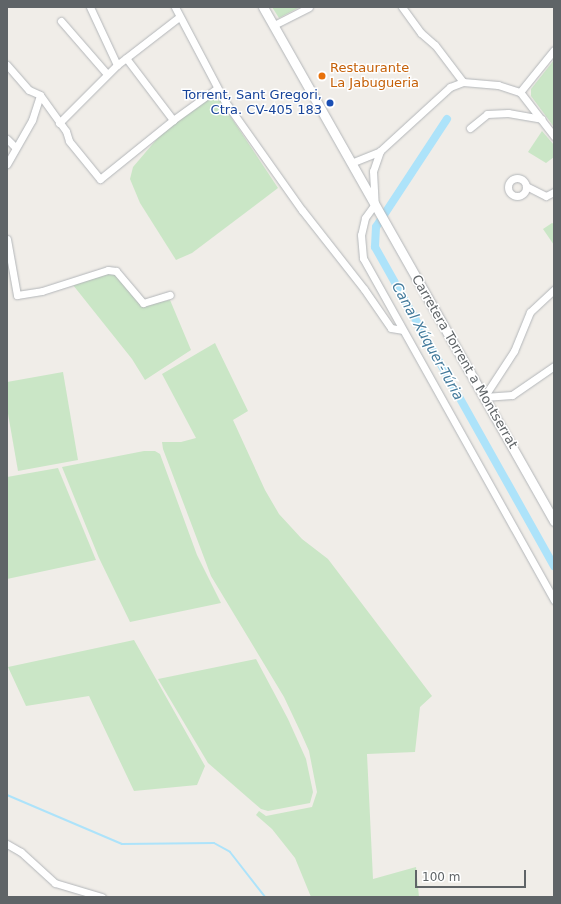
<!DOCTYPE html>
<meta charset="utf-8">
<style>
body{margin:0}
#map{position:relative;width:561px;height:904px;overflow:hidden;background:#f0ede8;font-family:"DejaVu Sans",sans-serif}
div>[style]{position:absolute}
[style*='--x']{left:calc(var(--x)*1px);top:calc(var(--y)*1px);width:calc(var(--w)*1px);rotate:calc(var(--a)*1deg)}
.green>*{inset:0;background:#cae6c6}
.stream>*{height:2px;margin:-1px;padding:0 1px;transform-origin:1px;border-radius:1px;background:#ade3fa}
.canal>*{height:8px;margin:-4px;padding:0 4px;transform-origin:4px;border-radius:4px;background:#ade3fa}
.roads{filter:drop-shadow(0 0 1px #b3b6b9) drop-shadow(0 0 1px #b3b6b9)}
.minor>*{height:7px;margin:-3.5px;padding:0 3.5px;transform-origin:3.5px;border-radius:3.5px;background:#fff}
.minor>.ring{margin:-3.5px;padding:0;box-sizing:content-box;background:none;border:7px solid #fff;border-radius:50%}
.secondary>*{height:9px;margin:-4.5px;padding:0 4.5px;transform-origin:4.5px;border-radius:4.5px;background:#fff}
.dots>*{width:11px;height:11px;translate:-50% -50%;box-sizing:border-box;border:2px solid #fff;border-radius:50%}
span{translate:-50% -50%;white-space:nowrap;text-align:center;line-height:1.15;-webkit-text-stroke:3px #fff;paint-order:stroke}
.food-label{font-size:13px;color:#c56008}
.left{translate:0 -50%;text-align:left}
.transit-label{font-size:13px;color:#164399}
.right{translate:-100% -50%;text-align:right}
.street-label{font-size:13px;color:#5f6467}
.water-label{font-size:14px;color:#437a9b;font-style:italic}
.frame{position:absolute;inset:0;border:8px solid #5f6467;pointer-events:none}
.scale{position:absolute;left:415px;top:870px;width:111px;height:18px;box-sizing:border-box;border:2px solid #5f6467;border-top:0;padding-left:5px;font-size:12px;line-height:14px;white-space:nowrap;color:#5f6467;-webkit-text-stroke:3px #fff;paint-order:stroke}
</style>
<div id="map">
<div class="green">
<i style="clip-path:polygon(272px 7px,300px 7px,279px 18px)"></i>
<i style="clip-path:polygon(554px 60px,554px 127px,531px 96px,531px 89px)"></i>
<i style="clip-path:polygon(215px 93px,278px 188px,192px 253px,176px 260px,140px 203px,130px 179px,133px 167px,162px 133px)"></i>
<i style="clip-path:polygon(542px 131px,554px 145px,554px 157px,546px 163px,528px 152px)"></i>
<i style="clip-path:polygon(552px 223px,554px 224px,554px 245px,543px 229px)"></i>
<i style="clip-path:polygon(111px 273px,116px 274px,139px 303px,144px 305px,170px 300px,191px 350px,145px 380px,132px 359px,73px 285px)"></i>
<i style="clip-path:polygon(215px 343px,248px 411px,233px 420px,265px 490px,279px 514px,302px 539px,328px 559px,432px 696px,420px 707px,415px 752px,367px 754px,373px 879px,416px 867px,419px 897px,311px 897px,295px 858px,272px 829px,256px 815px,259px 811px,266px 816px,312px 807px,317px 792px,309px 751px,301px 733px,284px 697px,211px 576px,163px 449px,162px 442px,181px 442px,196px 438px,162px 374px)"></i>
<i style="clip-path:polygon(63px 372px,78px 460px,18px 471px,7px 408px,7px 382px)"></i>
<i style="clip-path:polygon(144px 451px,155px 451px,160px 454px,197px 555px,221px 603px,130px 622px,99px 558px,62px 467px)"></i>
<i style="clip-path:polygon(58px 468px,96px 560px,7px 579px,7px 477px)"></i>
<i style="clip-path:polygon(134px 640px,205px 766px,197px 785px,134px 791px,89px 696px,26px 706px,8px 667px)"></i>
<i style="clip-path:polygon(256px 659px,288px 719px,306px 759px,313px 792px,310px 803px,268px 811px,261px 809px,208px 763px,158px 679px)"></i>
</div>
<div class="stream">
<i style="--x:7;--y:795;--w:125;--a:23.1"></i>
<i style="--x:122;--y:844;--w:92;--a:-0.6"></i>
<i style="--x:214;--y:843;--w:18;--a:29"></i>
<i style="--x:230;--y:852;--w:57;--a:52.1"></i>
</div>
<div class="canal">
<i style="--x:447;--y:119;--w:129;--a:123.3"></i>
<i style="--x:376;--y:227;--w:20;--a:93"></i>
<i style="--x:375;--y:247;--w:366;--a:60.7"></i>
</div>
<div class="roads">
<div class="minor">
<i style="--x:90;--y:7;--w:64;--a:65"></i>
<i style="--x:175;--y:7;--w:105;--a:62.2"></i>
<i style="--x:224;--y:100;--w:135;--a:54.7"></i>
<i style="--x:302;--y:210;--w:100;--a:51.9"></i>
<i style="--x:364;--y:289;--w:47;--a:55.3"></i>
<i style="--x:391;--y:328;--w:11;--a:10"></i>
<i style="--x:402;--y:7;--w:32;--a:54"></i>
<i style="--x:421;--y:33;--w:18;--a:41"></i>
<i style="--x:435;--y:45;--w:46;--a:52.9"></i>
<i style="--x:61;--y:21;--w:70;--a:49"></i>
<i style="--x:274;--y:25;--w:39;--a:-27"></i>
<i style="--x:126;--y:58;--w:78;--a:52.8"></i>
<i style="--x:7;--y:65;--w:33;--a:49"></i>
<i style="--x:29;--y:90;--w:12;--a:24"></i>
<i style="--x:40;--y:95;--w:44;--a:54.2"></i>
<i style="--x:66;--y:131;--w:10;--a:73"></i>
<i style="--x:69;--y:141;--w:49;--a:50.8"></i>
<i style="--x:100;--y:179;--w:94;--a:-38.9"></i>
<i style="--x:173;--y:120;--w:53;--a:-35.8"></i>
<i style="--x:520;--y:92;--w:56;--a:52.3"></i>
<i style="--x:520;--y:92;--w:54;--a:-51"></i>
<i style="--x:59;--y:123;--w:82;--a:-45"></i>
<i style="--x:117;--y:65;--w:78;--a:-37.7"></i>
<i style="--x:470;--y:128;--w:22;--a:-39"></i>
<i style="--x:487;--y:114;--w:21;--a:-3"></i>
<i style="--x:508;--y:113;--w:34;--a:10"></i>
<i style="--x:7;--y:139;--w:11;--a:45"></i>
<i style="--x:380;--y:151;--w:21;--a:109"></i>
<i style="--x:373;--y:171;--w:33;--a:87"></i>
<i style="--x:375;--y:204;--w:17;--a:126"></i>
<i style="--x:365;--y:218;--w:17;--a:103"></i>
<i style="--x:361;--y:235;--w:23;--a:85"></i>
<i style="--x:363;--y:258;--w:392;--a:60.8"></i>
<i style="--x:351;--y:163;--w:31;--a:-22"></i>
<i style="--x:380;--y:151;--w:95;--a:-42.4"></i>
<i style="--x:450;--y:87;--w:14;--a:-21"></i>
<i style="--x:463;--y:82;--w:35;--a:5"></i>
<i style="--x:498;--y:85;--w:23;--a:18"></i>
<i style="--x:7;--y:164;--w:51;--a:-60.4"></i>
<i style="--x:32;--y:120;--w:26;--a:-72"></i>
<i class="ring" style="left:508px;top:178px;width:11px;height:11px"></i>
<i style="--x:526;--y:186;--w:22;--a:27"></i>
<i style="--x:546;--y:196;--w:9;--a:-27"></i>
<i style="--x:7;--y:239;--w:57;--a:79.9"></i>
<i style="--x:17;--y:295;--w:25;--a:-9"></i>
<i style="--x:42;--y:291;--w:69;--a:-17.7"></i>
<i style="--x:108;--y:270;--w:8;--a:7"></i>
<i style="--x:116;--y:271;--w:42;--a:49.8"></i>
<i style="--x:143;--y:303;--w:28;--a:-17"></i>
<i style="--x:484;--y:397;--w:55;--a:-56.9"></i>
<i style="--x:514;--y:351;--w:42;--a:-67.7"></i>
<i style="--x:530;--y:312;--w:33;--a:-43"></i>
<i style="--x:484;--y:397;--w:28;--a:-4"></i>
<i style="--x:512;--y:395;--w:51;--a:-34.6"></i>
<i style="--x:7;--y:844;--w:16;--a:30"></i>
<i style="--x:21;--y:852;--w:46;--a:42.4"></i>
<i style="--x:55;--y:883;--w:49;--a:16.6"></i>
</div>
<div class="secondary">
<i style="--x:263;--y:7;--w:591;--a:60.48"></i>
</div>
</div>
<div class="dots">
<i style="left:322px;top:76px;background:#e8710a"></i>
<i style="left:330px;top:103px;background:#1a4fb4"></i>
</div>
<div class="food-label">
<span class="left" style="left:330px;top:76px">Restaurante<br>La Jabugueria</span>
</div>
<div class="transit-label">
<span class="right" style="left:322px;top:103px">Torrent, Sant Gregori,<br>Ctra. CV-405 183</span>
</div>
<div class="street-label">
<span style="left:464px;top:362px;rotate:60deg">Carretera Torrent a Montserrat</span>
</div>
<div class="water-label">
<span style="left:428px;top:341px;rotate:61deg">Canal Xúquer-Túria</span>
</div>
<div class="frame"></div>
<div class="scale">100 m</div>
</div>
